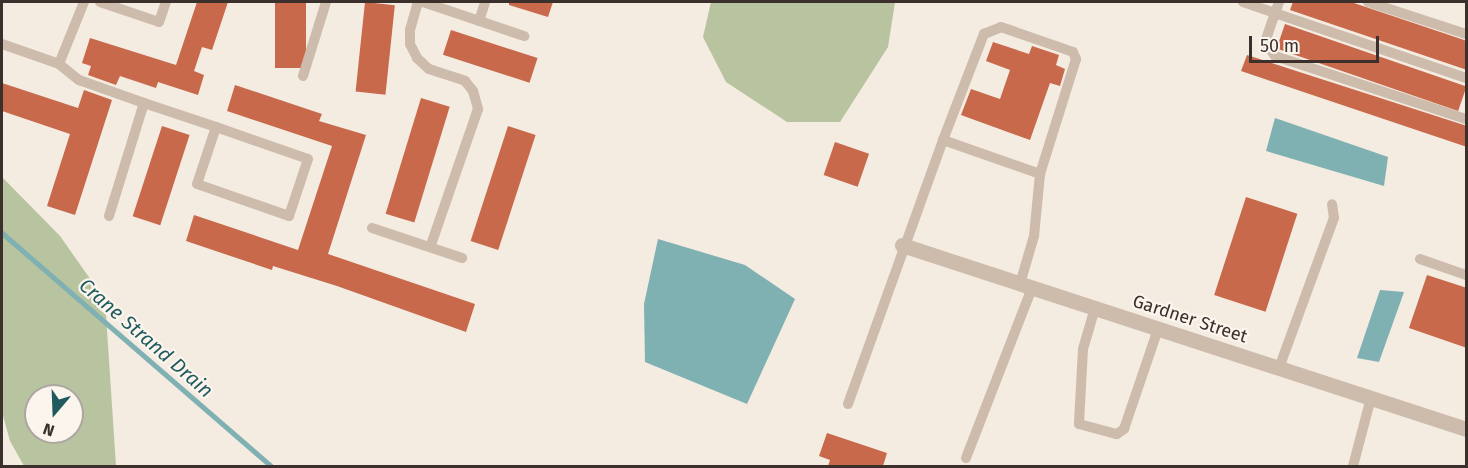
<!DOCTYPE html>
<style>
body{margin:0}
#map{position:relative;width:1468px;height:468px;overflow:hidden;background:#f4ebe1;font-family:"Fira Sans",sans-serif}
div>[style]{position:absolute}
[style*='--x']{left:calc(var(--x)*1px);top:calc(var(--y)*1px);width:calc(var(--w)*1px);rotate:calc(var(--a)*1deg)}
.green>*{inset:0;background:#b8c4a0}
.water>*{inset:0;background:#7fb0b2}
.stream>*{height:5px;margin:-2.5px;padding:0 2.5px;transform-origin:2.5px;border-radius:2.5px;background:#7fb0b2}
.building>*{inset:0;background:#c8694b;transform-origin:0 0}
.lane>*{height:10px;margin:-5px;padding:0 5px;transform-origin:5px;border-radius:5px;background:#cdbbac}
.street>*{height:15px;margin:-7.5px;padding:0 7.5px;transform-origin:7.5px;border-radius:7.5px;background:#cdbbac}
span{translate:-50% -50%;white-space:nowrap;text-align:center;line-height:1.15;-webkit-text-stroke:4.5px #fbf5ee;paint-order:stroke}
.street-label{font-size:18px;color:#3b302b}
.water-label{font-size:20px;color:#1f5a5e;font-style:italic}
.frame{position:absolute;inset:0;border:3px solid #3b302b;pointer-events:none}
.north{position:absolute;left:24px;top:384px;width:60px;height:60px;box-sizing:border-box;background:#fbf5ee;border:2px solid #aea6a0;border-radius:50%;rotate:199deg;font-size:16px;font-weight:700;line-height:24px;text-align:center;color:#3b302b}
.north::after{content:'';display:block;margin:auto;width:21px;height:27px;background:#1f5a5e;clip-path:polygon(50% 0,100% 100%,50% 72%,0 100%)}
.scale{position:absolute;left:1249px;top:36px;width:130px;height:27px;box-sizing:border-box;border:3px solid #3b302b;border-top:0;padding-left:8px;font-size:18px;line-height:21px;white-space:nowrap;color:#3b302b;-webkit-text-stroke:4px #fbf5ee;paint-order:stroke}
</style>
<div id="map">
<div class="green">
<i style="clip-path:polygon(711px 2px,895px 2px,888px 47px,840px 122px,787px 122px,726px 82px,703px 37px)"></i>
<i style="clip-path:polygon(evenodd,2px 177px,60px 236px,105px 300px,116px 466px,24px 466px,10px 441px,2px 412px,2px 177px,36px 396px,72px 396px,72px 432px,36px 432px,36px 396px)"></i>
</div>
<div class="water">
<i style="clip-path:polygon(1275px 118px,1388px 157px,1384px 186px,1266px 151px)"></i>
<i style="clip-path:polygon(658px 239px,745px 265px,795px 299px,747px 404px,645px 362px,644px 304px)"></i>
<i style="clip-path:polygon(1380px 290px,1404px 292px,1379px 362px,1357px 358px)"></i>
</div>
<div class="stream">
<i style="--x:2;--y:233;--w:356;--a:40.9"></i>
</div>
<div class="building">
<i style="clip-path:polygon(197px 2px,228px 2px,212px 50px,202px 47px,194px 71px,204px 75px,198px 95px,158px 82px,156px 88px,120px 76px,116px 85px,88px 75px,91px 66px,82px 63px,90px 38px,176px 65px)"></i>
<i style="left:275px;top:2px;width:31px;height:66px"></i>
<i style="left:365px;top:2px;width:30px;height:90px;rotate:6deg"></i>
<i style="clip-path:polygon(509px 2px,553px 2px,548px 17px,509px 5px)"></i>
<i style="clip-path:polygon(1293px 2px,1351px 2px,1467px 41px,1467px 70px,1290px 10px)"></i>
<i style="left:1285px;top:24px;width:192px;height:26px;rotate:19deg"></i>
<i style="left:451px;top:30px;width:91px;height:26px;rotate:18deg"></i>
<i style="clip-path:polygon(993px 42px,1029px 54px,1032px 46px,1059px 55px,1056px 65px,1065px 69px,1060px 86px,1050px 83px,1030px 140px,961px 115px,971px 89px,1000px 99px,1010px 70px,986px 61px)"></i>
<i style="clip-path:polygon(1247px 55px,1467px 126px,1467px 147px,1241px 71px)"></i>
<i style="clip-path:polygon(2px 83px,78px 108px,84px 90px,112px 100px,75px 215px,47px 206px,70px 134px,2px 111px)"></i>
<i style="clip-path:polygon(235px 85px,322px 114px,319px 121px,366px 135px,328px 254px,475px 304px,466px 332px,337px 286px,273px 266px,272px 270px,186px 241px,194px 215px,298px 250px,332px 146px,227px 111px)"></i>
<i style="left:421px;top:98px;width:30px;height:121px;rotate:17deg"></i>
<i style="left:162px;top:126px;width:29px;height:95px;rotate:18deg"></i>
<i style="left:508px;top:126px;width:29px;height:121px;rotate:18deg"></i>
<i style="left:835px;top:142px;width:36px;height:35px;rotate:19deg"></i>
<i style="left:1246px;top:197px;width:54px;height:103px;rotate:18deg"></i>
<i style="clip-path:polygon(1427px 275px,1467px 288px,1467px 348px,1409px 328px)"></i>
<i style="clip-path:polygon(827px 433px,887px 453px,883px 466px,828px 466px,830px 460px,819px 456px)"></i>
</div>
<div class="lane">
<i style="--x:84;--y:2;--w:67;--a:112"></i>
<i style="--x:59;--y:64;--w:26;--a:39"></i>
<i style="--x:79;--y:80;--w:69;--a:19.5"></i>
<i style="--x:144;--y:103;--w:76;--a:18.4"></i>
<i style="--x:216;--y:127;--w:97;--a:19.2"></i>
<i style="--x:308;--y:159;--w:60;--a:108.4"></i>
<i style="--x:289;--y:216;--w:97;--a:-160.8"></i>
<i style="--x:197;--y:184;--w:60;--a:-71.6"></i>
<i style="--x:100;--y:2;--w:62;--a:18.7"></i>
<i style="--x:159;--y:22;--w:21;--a:-71"></i>
<i style="--x:418;--y:2;--w:29;--a:106"></i>
<i style="--x:410;--y:30;--w:14;--a:90"></i>
<i style="--x:410;--y:44;--w:16;--a:63"></i>
<i style="--x:417;--y:58;--w:16;--a:43"></i>
<i style="--x:429;--y:69;--w:38;--a:18"></i>
<i style="--x:465;--y:81;--w:13;--a:51"></i>
<i style="--x:473;--y:91;--w:19;--a:74"></i>
<i style="--x:478;--y:109;--w:144;--a:109.1"></i>
<i style="--x:423;--y:2;--w:107;--a:18.6"></i>
<i style="--x:1243;--y:2;--w:34;--a:19"></i>
<i style="--x:1275;--y:13;--w:12;--a:-70"></i>
<i style="--x:1368;--y:2;--w:103;--a:18.1"></i>
<i style="--x:479;--y:21;--w:20;--a:-72"></i>
<i style="--x:2;--y:44;--w:60;--a:19.3"></i>
<i style="--x:303;--y:76;--w:77;--a:-72.7"></i>
<i style="--x:1466;--y:78;--w:202;--a:-161.2"></i>
<i style="--x:1275;--y:13;--w:31;--a:109"></i>
<i style="--x:1265;--y:42;--w:17;--a:54"></i>
<i style="--x:1275;--y:56;--w:201;--a:18.3"></i>
<i style="--x:943;--y:140;--w:114;--a:-68.9"></i>
<i style="--x:984;--y:34;--w:18;--a:-22"></i>
<i style="--x:1001;--y:27;--w:76;--a:19.1"></i>
<i style="--x:1073;--y:52;--w:8;--a:67"></i>
<i style="--x:1076;--y:59;--w:121;--a:107.4"></i>
<i style="--x:109;--y:216;--w:118;--a:-72.8"></i>
<i style="--x:372;--y:228;--w:95;--a:18.4"></i>
<i style="--x:1420;--y:259;--w:49;--a:19.2"></i>
<i style="--x:1095;--y:308;--w:43;--a:106.3"></i>
<i style="--x:1083;--y:349;--w:75;--a:93.1"></i>
<i style="--x:1079;--y:424;--w:39;--a:15"></i>
<i style="--x:1117;--y:434;--w:9;--a:-36"></i>
<i style="--x:1124;--y:429;--w:106;--a:-71.2"></i>
<i style="--x:1279;--y:368;--w:160;--a:-69.9"></i>
<i style="--x:1334;--y:218;--w:14;--a:-98"></i>
<i style="--x:848;--y:404;--w:281;--a:-70.2"></i>
<i style="--x:943;--y:140;--w:103;--a:19.3"></i>
<i style="--x:1040;--y:174;--w:62;--a:95.5"></i>
<i style="--x:1034;--y:236;--w:50;--a:106.3"></i>
<i style="--x:966;--y:458;--w:182;--a:-68.8"></i>
<i style="--x:1353;--y:466;--w:70;--a:-75.2"></i>
</div>
<div class="street">
<i style="--x:902;--y:245;--w:593;--a:18.07"></i>
</div>
<div class="street-label">
<span style="left:1190px;top:319px;rotate:18deg">Gardner Street</span>
</div>
<div class="water-label">
<span style="left:146px;top:338px;rotate:41deg">Crane Strand Drain</span>
</div>
<div class="frame"></div>
<div class="north">N</div>
<div class="scale">50 m</div>
</div>
